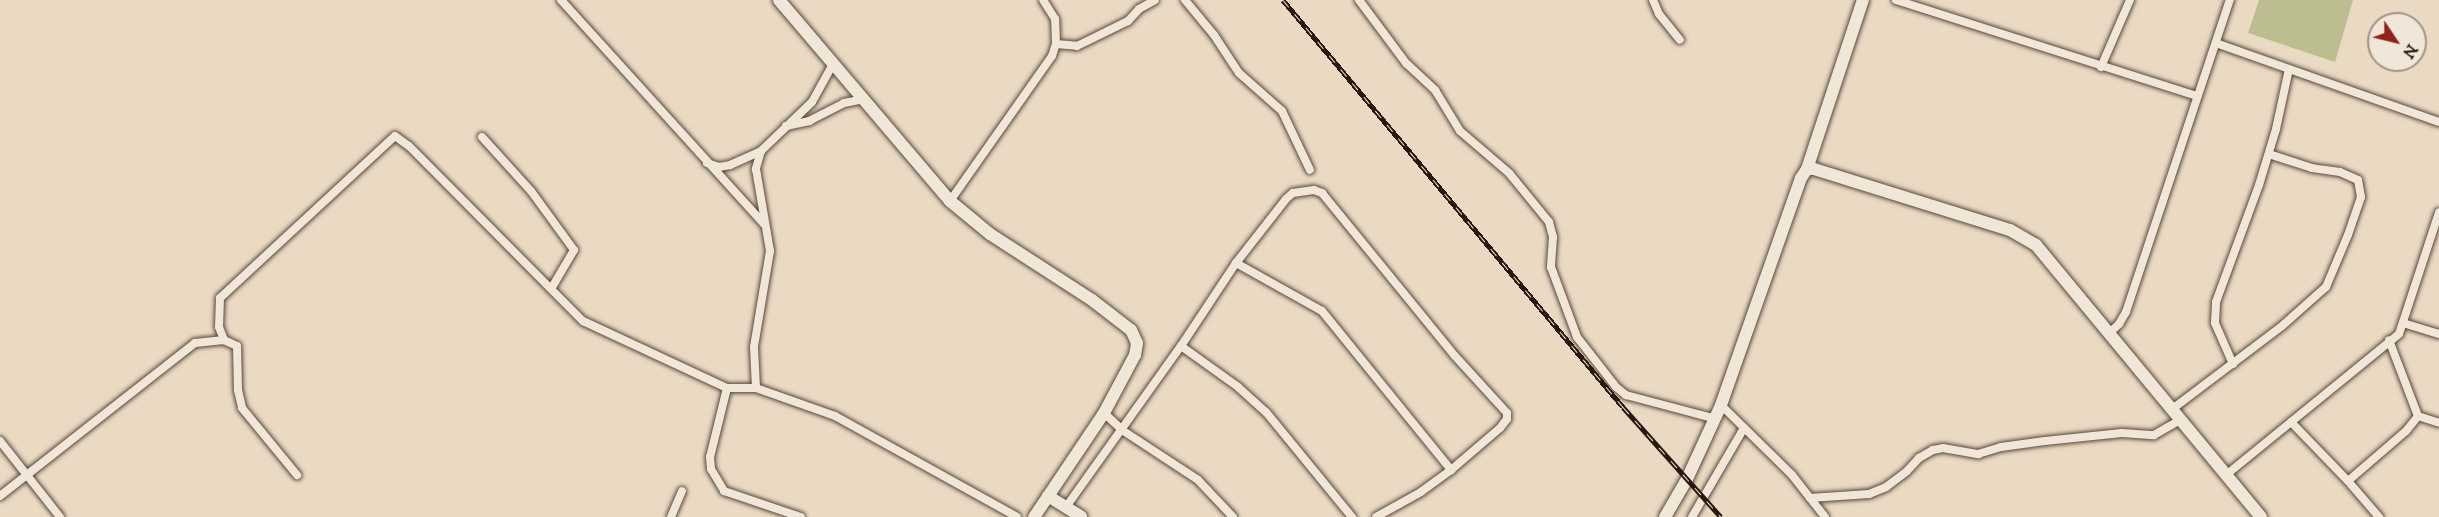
<!DOCTYPE html>
<style>
body{margin:0}
#map{position:relative;width:2439px;height:517px;overflow:hidden;background:#eadac3;font-family:"IM FELL DW Pica",serif}
div>[style]{position:absolute}
[style*='--x']{left:calc(var(--x)*1px);top:calc(var(--y)*1px);width:calc(var(--w)*1px);rotate:calc(var(--a)*1deg)}
.green>*{inset:0;background:#bdbe90}
.roads{filter:drop-shadow(0 0 2px #58483b) drop-shadow(0 0 2px #58483b)}
.street>*{height:8px;margin:-4px;padding:0 4px;transform-origin:4px;border-radius:4px;background:#f1e7d8}
.secondary>*{height:12px;margin:-6px;padding:0 6px;transform-origin:6px;border-radius:6px;background:#f1e7d8}
.rail>*{height:5px;margin-top:-2.5px;transform-origin:0;background:repeating-linear-gradient(90deg,#f1e7d8 0 9px,#28180e 0 18px);box-sizing:border-box;border-block:2px solid #28180e}
span{translate:-50% -50%;white-space:nowrap;text-align:center;line-height:1.15;-webkit-text-stroke:4.5px #f1e7d8;paint-order:stroke}
.north{position:absolute;left:2367px;top:12px;width:60px;height:60px;box-sizing:border-box;background:#f1e7d8;border:2px solid #a19487;border-radius:50%;rotate:125deg;font-size:16px;font-weight:700;line-height:24px;text-align:center;color:#28180e}
.north::after{content:'';display:block;margin:auto;width:21px;height:27px;background:#8f2418;clip-path:polygon(50% 0,100% 100%,50% 72%,0 100%)}
</style>
<div id="map">
<div class="green">
<i style="clip-path:polygon(2259px 0,2353px 0,2335px 62px,2248px 33px)"></i>
</div>
<div class="roads">
<div class="street">
<i style="--x:561;--y:0;--w:302;--a:47.8"></i>
<i style="--x:1185;--y:0;--w:45;--a:50.4"></i>
<i style="--x:1214;--y:35;--w:45;--a:56.7"></i>
<i style="--x:1239;--y:73;--w:57;--a:41.5"></i>
<i style="--x:1282;--y:111;--w:65;--a:64.6"></i>
<i style="--x:1359;--y:0;--w:79;--a:53.3"></i>
<i style="--x:1406;--y:63;--w:40;--a:43"></i>
<i style="--x:1435;--y:90;--w:48;--a:58.6"></i>
<i style="--x:1460;--y:131;--w:65;--a:40.6"></i>
<i style="--x:1509;--y:173;--w:63;--a:50.8"></i>
<i style="--x:1549;--y:222;--w:16;--a:75"></i>
<i style="--x:1553;--y:237;--w:30;--a:94"></i>
<i style="--x:1551;--y:267;--w:75;--a:69.6"></i>
<i style="--x:1577;--y:337;--w:63;--a:52"></i>
<i style="--x:1616;--y:387;--w:13;--a:39"></i>
<i style="--x:1626;--y:395;--w:93;--a:14.9"></i>
<i style="--x:1653;--y:0;--w:15;--a:67"></i>
<i style="--x:1659;--y:14;--w:33;--a:51"></i>
<i style="--x:1896;--y:0;--w:315;--a:17.7"></i>
<i style="--x:2216;--y:43;--w:237;--a:19.5"></i>
<i style="--x:1056;--y:44;--w:21;--a:5"></i>
<i style="--x:1077;--y:46;--w:57;--a:-26.1"></i>
<i style="--x:1128;--y:21;--w:16;--a:-47"></i>
<i style="--x:1139;--y:9;--w:18;--a:-29"></i>
<i style="--x:833;--y:64;--w:43;--a:118.9"></i>
<i style="--x:812;--y:102;--w:71;--a:136.1"></i>
<i style="--x:761;--y:151;--w:19;--a:106"></i>
<i style="--x:756;--y:169;--w:83;--a:80.3"></i>
<i style="--x:770;--y:251;--w:97;--a:99.5"></i>
<i style="--x:754;--y:347;--w:41;--a:87.2"></i>
<i style="--x:756;--y:388;--w:84;--a:19.5"></i>
<i style="--x:835;--y:416;--w:208;--a:29"></i>
<i style="--x:2101;--y:67;--w:73;--a:-66.6"></i>
<i style="--x:786;--y:126;--w:24;--a:-12"></i>
<i style="--x:809;--y:121;--w:39;--a:-27"></i>
<i style="--x:844;--y:103;--w:20;--a:-11"></i>
<i style="--x:482;--y:137;--w:73;--a:47.8"></i>
<i style="--x:531;--y:191;--w:73;--a:53.9"></i>
<i style="--x:574;--y:250;--w:45;--a:120.5"></i>
<i style="--x:707;--y:163;--w:13;--a:18"></i>
<i style="--x:719;--y:167;--w:11;--a:-10"></i>
<i style="--x:730;--y:165;--w:34;--a:-24"></i>
<i style="--x:950;--y:201;--w:177;--a:-54.9"></i>
<i style="--x:1052;--y:56;--w:13;--a:-72"></i>
<i style="--x:1056;--y:44;--w:25;--a:-92"></i>
<i style="--x:1055;--y:19;--w:22;--a:-122"></i>
<i style="--x:1236;--y:263;--w:98;--a:29.2"></i>
<i style="--x:1322;--y:311;--w:205;--a:50.9"></i>
<i style="--x:2403;--y:323;--w:38;--a:17"></i>
<i style="--x:2108;--y:334;--w:15;--a:-42"></i>
<i style="--x:2119;--y:324;--w:14;--a:-60"></i>
<i style="--x:2126;--y:312;--w:329;--a:-71.6"></i>
<i style="--x:224;--y:340;--w:14;--a:-111"></i>
<i style="--x:219;--y:327;--w:29;--a:-88"></i>
<i style="--x:220;--y:298;--w:238;--a:-42.8"></i>
<i style="--x:395;--y:136;--w:17;--a:36"></i>
<i style="--x:409;--y:146;--w:247;--a:45.2"></i>
<i style="--x:583;--y:321;--w:159;--a:25"></i>
<i style="--x:727;--y:388;--w:29;--a:0"></i>
<i style="--x:1181;--y:346;--w:70;--a:35.7"></i>
<i style="--x:1238;--y:387;--w:38;--a:42"></i>
<i style="--x:1266;--y:412;--w:136;--a:50.7"></i>
<i style="--x:2233;--y:364;--w:45;--a:-113.7"></i>
<i style="--x:2215;--y:323;--w:21;--a:-87"></i>
<i style="--x:2216;--y:302;--w:125;--a:-69.8"></i>
<i style="--x:2259;--y:185;--w:59;--a:-73.1"></i>
<i style="--x:2276;--y:129;--w:61;--a:-77.8"></i>
<i style="--x:727;--y:388;--w:71;--a:103.8"></i>
<i style="--x:710;--y:457;--w:12;--a:85"></i>
<i style="--x:711;--y:469;--w:26;--a:59"></i>
<i style="--x:724;--y:491;--w:81;--a:18.7"></i>
<i style="--x:1721;--y:405;--w:100;--a:44.6"></i>
<i style="--x:1792;--y:475;--w:53;--a:51.8"></i>
<i style="--x:2171;--y:410;--w:139;--a:-37.1"></i>
<i style="--x:2282;--y:326;--w:59;--a:-41.6"></i>
<i style="--x:2326;--y:287;--w:56;--a:-67.1"></i>
<i style="--x:2348;--y:235;--w:40;--a:-71.1"></i>
<i style="--x:2361;--y:197;--w:17;--a:-100"></i>
<i style="--x:2358;--y:180;--w:20;--a:-156"></i>
<i style="--x:2340;--y:172;--w:28;--a:-172"></i>
<i style="--x:2312;--y:168;--w:45;--a:-162"></i>
<i style="--x:1104;--y:413;--w:25;--a:43"></i>
<i style="--x:1122;--y:430;--w:91;--a:33.3"></i>
<i style="--x:1198;--y:480;--w:51;--a:46.6"></i>
<i style="--x:2418;--y:416;--w:22;--a:18"></i>
<i style="--x:2291;--y:422;--w:82;--a:46"></i>
<i style="--x:2348;--y:481;--w:48;--a:49.3"></i>
<i style="--x:0;--y:441;--w:97;--a:51.7"></i>
<i style="--x:2226;--y:475;--w:223;--a:-39.2"></i>
<i style="--x:2399;--y:334;--w:128;--a:-71.8"></i>
<i style="--x:2348;--y:481;--w:77;--a:-40.8"></i>
<i style="--x:2406;--y:431;--w:19;--a:-51"></i>
<i style="--x:2418;--y:416;--w:81;--a:-110.9"></i>
<i style="--x:0;--y:496;--w:248;--a:-38.1"></i>
<i style="--x:195;--y:343;--w:29;--a:-6"></i>
<i style="--x:224;--y:340;--w:14;--a:25"></i>
<i style="--x:237;--y:346;--w:44;--a:88.7"></i>
<i style="--x:238;--y:390;--w:18;--a:77"></i>
<i style="--x:242;--y:408;--w:87;--a:50.6"></i>
<i style="--x:1810;--y:498;--w:59;--a:-3.9"></i>
<i style="--x:1869;--y:494;--w:18;--a:-22"></i>
<i style="--x:1886;--y:487;--w:26;--a:-37"></i>
<i style="--x:1907;--y:471;--w:18;--a:-47"></i>
<i style="--x:1919;--y:458;--w:16;--a:-30"></i>
<i style="--x:1933;--y:450;--w:10;--a:-11"></i>
<i style="--x:1943;--y:448;--w:36;--a:10"></i>
<i style="--x:1978;--y:454;--w:24;--a:-17"></i>
<i style="--x:2001;--y:447;--w:44;--a:-7.8"></i>
<i style="--x:2045;--y:441;--w:77;--a:-5.9"></i>
<i style="--x:2122;--y:433;--w:32;--a:4"></i>
<i style="--x:2154;--y:435;--w:30;--a:-30"></i>
<i style="--x:1066;--y:507;--w:198;--a:-54.5"></i>
<i style="--x:1181;--y:346;--w:100;--a:-56.5"></i>
<i style="--x:1236;--y:263;--w:81;--a:-52"></i>
<i style="--x:1286;--y:199;--w:9;--a:-41"></i>
<i style="--x:1293;--y:193;--w:21;--a:-8"></i>
<i style="--x:1314;--y:190;--w:9;--a:21"></i>
<i style="--x:1322;--y:193;--w:210;--a:50.8"></i>
<i style="--x:1455;--y:356;--w:77;--a:47.6"></i>
<i style="--x:1507;--y:413;--w:6;--a:90"></i>
<i style="--x:1507;--y:419;--w:11;--a:128"></i>
<i style="--x:1500;--y:428;--w:65;--a:139.4"></i>
<i style="--x:1451;--y:470;--w:37;--a:144"></i>
<i style="--x:1421;--y:492;--w:51;--a:150.9"></i>
<i style="--x:671;--y:517;--w:28;--a:-67"></i>
<i style="--x:1692;--y:517;--w:103;--a:-59.7"></i>
</div>
<div class="secondary">
<i style="--x:779;--y:0;--w:264;--a:49.6"></i>
<i style="--x:950;--y:201;--w:52;--a:39.5"></i>
<i style="--x:990;--y:234;--w:121;--a:32.9"></i>
<i style="--x:1092;--y:300;--w:49;--a:37.6"></i>
<i style="--x:1131;--y:330;--w:14;--a:65"></i>
<i style="--x:1137;--y:343;--w:12;--a:99"></i>
<i style="--x:1135;--y:355;--w:66;--a:118.1"></i>
<i style="--x:1104;--y:413;--w:125;--a:123.9"></i>
<i style="--x:1807;--y:169;--w:178;--a:-71.7"></i>
<i style="--x:1048;--y:496;--w:39;--a:32"></i>
<i style="--x:1665;--y:517;--w:44;--a:-59.9"></i>
<i style="--x:1687;--y:479;--w:81;--a:-65.3"></i>
<i style="--x:1721;--y:405;--w:241;--a:-70.6"></i>
<i style="--x:1801;--y:178;--w:11;--a:-56"></i>
<i style="--x:1807;--y:169;--w:7;--a:0"></i>
<i style="--x:1814;--y:169;--w:205;--a:17.3"></i>
<i style="--x:2010;--y:230;--w:30;--a:30"></i>
<i style="--x:2036;--y:245;--w:353;--a:50.4"></i>
</div>
</div>
<div class="rail">
<i style="--x:1283;--y:0;--w:530;--a:50.13"></i>
<i style="--x:1623;--y:407;--w:147;--a:48.3"></i>
</div>
<div class="north">N</div>
</div>
